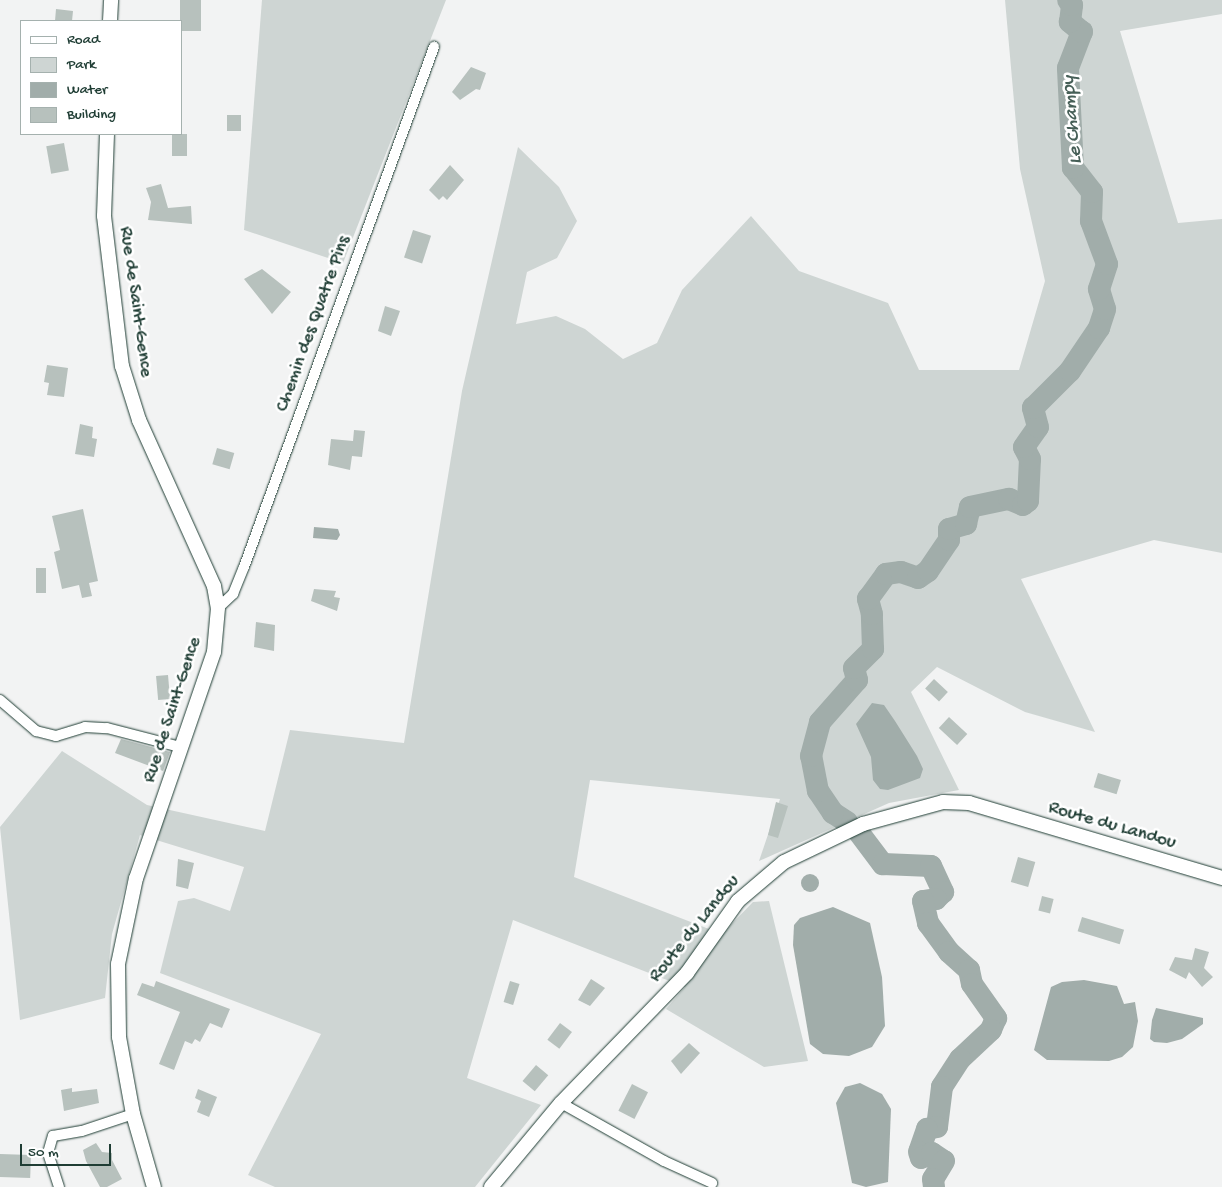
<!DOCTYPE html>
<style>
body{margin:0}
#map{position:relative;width:1222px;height:1187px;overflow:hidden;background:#f2f3f3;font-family:"Gochi Hand",sans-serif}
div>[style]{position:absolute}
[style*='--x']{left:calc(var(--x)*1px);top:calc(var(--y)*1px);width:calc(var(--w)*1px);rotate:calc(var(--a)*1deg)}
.green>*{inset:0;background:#ced5d3}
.water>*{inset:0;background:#a1adaa}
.round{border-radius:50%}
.river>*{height:22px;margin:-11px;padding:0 11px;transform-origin:11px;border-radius:11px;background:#a1adaa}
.building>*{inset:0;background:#b7c1bd;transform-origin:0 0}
.roads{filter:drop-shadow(0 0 1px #1f3d34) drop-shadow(0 0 1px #1f3d34)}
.street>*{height:10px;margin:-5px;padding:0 5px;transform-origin:5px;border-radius:5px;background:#fff}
.secondary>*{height:14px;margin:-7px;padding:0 7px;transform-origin:7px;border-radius:7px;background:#fff}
span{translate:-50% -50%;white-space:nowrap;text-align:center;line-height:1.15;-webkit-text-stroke:5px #fff;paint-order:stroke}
.street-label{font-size:19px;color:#1f3d34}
.water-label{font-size:20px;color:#465f57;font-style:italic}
.legend{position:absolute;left:20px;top:20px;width:162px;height:115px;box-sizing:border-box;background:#fff;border:1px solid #a5b1ae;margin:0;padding:6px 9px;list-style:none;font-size:15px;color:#1f3d34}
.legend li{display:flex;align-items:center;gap:10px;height:25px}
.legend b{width:25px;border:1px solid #a5b1ae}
.scale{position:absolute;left:20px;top:1144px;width:91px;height:22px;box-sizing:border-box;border:2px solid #1f3d34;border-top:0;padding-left:6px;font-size:15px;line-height:18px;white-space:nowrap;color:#1f3d34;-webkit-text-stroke:4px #fff;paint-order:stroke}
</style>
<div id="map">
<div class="green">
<i style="clip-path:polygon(262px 0,446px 0,343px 263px,244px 230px)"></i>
<i style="clip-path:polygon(1005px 0,1222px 0,1222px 14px,1120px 31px,1178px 223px,1222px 219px,1222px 553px,1154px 540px,1021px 579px,1095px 732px,1025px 712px,937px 667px,911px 692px,959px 790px,889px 803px,759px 861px,780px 799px,590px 780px,574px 877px,722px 934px,753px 902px,769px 901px,808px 1061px,764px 1067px,666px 1009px,685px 987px,513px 920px,467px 1078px,541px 1105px,475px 1187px,275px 1187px,248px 1175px,321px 1034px,160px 973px,178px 901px,194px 898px,230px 911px,244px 867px,140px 835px,112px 934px,105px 998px,20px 1020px,0 827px,62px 751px,147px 805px,265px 831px,290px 730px,404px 743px,462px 391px,518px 147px,559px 187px,577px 221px,557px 258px,527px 272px,516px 324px,556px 316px,585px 329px,623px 359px,657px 343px,682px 290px,751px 216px,799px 271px,888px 303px,919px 370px,1019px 370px,1045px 281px,1020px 169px)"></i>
</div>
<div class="water">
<i style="clip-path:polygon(314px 527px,338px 529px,340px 535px,337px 540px,313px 538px)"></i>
<i style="clip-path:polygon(872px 703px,884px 705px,895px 721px,917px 756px,923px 769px,920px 778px,888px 790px,880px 789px,873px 780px,871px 757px,856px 724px)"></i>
<i class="round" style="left:801px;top:874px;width:18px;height:18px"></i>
<i style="clip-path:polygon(833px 907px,870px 923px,882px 977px,885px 1026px,872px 1047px,849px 1056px,823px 1054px,810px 1044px,793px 945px,794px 925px,800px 918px)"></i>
<i style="clip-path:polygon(1084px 980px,1117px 986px,1124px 1004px,1135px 1002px,1138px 1021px,1133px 1047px,1122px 1057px,1109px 1061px,1047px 1060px,1034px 1050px,1051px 987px,1062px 982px)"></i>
<i style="clip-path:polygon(1156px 1008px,1203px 1018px,1203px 1024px,1182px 1039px,1167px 1043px,1154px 1042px,1150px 1039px,1152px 1020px)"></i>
<i style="clip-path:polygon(860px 1083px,882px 1094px,891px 1109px,888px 1182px,866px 1187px,852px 1183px,836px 1103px,845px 1087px)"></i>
</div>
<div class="river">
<i style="--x:847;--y:822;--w:17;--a:-147"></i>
<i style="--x:833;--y:813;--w:27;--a:-124"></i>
<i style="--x:818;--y:791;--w:36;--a:-101"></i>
<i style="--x:811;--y:756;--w:35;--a:-75"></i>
<i style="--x:820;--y:722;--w:56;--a:-48.6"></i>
<i style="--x:857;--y:680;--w:12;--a:-104"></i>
<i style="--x:854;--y:668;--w:27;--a:-45"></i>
<i style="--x:873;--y:649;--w:35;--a:-92"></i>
<i style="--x:872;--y:614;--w:16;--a:-105"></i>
<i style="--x:868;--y:599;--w:31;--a:-54"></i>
<i style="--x:886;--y:574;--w:15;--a:-8"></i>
<i style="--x:901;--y:572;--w:18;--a:19"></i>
<i style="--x:918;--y:578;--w:12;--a:-35"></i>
<i style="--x:928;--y:571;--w:37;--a:-56"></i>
<i style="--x:949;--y:540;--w:11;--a:-90"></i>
<i style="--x:949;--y:529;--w:18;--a:-16"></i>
<i style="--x:966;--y:524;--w:17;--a:-77"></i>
<i style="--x:970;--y:507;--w:40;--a:-12"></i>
<i style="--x:1009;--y:499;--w:15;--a:23"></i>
<i style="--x:1023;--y:505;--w:6;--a:-39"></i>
<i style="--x:1028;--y:501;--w:42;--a:-87.3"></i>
<i style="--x:1030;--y:459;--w:13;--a:-117"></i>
<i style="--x:1024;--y:447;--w:24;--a:-55"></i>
<i style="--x:1038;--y:427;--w:20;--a:-105"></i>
<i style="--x:1033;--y:408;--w:52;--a:-45"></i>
<i style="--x:1070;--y:371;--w:52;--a:-56"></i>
<i style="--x:1099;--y:328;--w:20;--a:-72"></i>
<i style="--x:1105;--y:309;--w:21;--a:-107"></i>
<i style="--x:1099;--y:289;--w:26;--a:-72"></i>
<i style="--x:1107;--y:264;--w:46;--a:-110.4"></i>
<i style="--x:1091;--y:221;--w:29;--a:-88"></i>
<i style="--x:1092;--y:192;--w:31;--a:-128"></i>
<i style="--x:1073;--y:168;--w:100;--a:-92.9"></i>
<i style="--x:1068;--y:68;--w:39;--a:-69"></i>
<i style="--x:1082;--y:32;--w:16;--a:-140"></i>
<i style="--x:1070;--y:22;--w:17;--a:-83"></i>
<i style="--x:1072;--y:5;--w:6;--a:-129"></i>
<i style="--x:860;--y:834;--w:38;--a:53"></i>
<i style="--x:883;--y:864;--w:48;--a:2.4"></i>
<i style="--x:931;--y:866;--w:29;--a:65"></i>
<i style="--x:943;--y:892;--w:10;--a:135"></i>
<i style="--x:936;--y:899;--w:13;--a:171"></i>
<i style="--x:923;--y:901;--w:23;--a:77"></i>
<i style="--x:928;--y:923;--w:36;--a:54"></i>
<i style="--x:949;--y:952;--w:27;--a:42"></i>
<i style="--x:969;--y:970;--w:14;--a:78"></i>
<i style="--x:972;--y:984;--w:42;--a:54.8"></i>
<i style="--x:996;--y:1018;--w:13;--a:113"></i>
<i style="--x:991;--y:1030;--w:42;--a:136.9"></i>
<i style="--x:960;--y:1059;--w:33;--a:123"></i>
<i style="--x:942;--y:1087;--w:40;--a:97.1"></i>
<i style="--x:937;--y:1127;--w:10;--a:169"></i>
<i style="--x:927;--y:1129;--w:24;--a:109"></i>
<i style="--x:919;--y:1152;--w:6;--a:72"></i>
<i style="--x:921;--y:1158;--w:12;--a:-24"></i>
<i style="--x:932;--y:1153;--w:14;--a:34"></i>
<i style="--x:944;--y:1161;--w:21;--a:121"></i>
<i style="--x:933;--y:1179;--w:8;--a:83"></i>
</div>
<div class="building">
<i style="left:180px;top:0;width:21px;height:31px"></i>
<i style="clip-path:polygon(56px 9px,73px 11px,72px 21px,55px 21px)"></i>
<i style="clip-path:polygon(471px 67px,486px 73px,480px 90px,476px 89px,460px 100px,452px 92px)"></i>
<i style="left:241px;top:115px;width:16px;height:14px;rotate:90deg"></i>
<i style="left:172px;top:134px;width:15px;height:22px"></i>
<i style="left:64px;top:143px;width:28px;height:18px;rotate:80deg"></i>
<i style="clip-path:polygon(450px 165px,464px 180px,447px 200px,443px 196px,439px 200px,429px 190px)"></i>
<i style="clip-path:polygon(161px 184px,168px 208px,191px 206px,192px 224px,148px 220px,151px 202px,146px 188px)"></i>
<i style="left:413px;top:230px;width:19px;height:29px;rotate:18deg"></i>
<i style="clip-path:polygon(262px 269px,291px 292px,272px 314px,244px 279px)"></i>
<i style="clip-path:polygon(385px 306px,400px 311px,391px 336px,378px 331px)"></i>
<i style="clip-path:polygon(47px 365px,68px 368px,64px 397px,47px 395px,49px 383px,44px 382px)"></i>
<i style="clip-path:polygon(80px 424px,93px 427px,92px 438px,97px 439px,94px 457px,75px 454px)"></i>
<i style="clip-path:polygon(354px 430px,365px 431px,362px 457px,352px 456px,350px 470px,328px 465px,331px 439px,353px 441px)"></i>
<i style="left:217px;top:448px;width:18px;height:17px;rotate:16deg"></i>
<i style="clip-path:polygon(83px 509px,98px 581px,89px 583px,92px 596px,82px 598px,79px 585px,62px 589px,54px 552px,60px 550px,52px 516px)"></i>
<i style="left:36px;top:568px;width:10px;height:25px"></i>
<i style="clip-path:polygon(314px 589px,336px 591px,334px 597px,340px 598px,337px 611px,311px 601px)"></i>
<i style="clip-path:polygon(256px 622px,275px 625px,274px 651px,254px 647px)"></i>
<i style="left:168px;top:675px;width:24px;height:12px;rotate:85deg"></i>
<i style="left:934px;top:679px;width:19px;height:13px;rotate:43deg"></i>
<i style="left:949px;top:717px;width:25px;height:15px;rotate:43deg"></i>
<i style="clip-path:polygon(121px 739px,170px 752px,163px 771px,115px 753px)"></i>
<i style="left:1098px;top:773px;width:24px;height:15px;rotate:17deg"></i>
<i style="clip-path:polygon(776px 802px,788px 806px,778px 838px,768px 835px)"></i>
<i style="left:1018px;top:857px;width:18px;height:26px;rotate:16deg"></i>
<i style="clip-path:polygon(178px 859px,194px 863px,188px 889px,176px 886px)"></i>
<i style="left:1042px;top:896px;width:12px;height:15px;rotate:14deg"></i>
<i style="left:1082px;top:917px;width:44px;height:15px;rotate:17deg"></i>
<i style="clip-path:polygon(1195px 948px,1209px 952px,1204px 968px,1213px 977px,1202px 987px,1189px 972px,1186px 979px,1169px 970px,1175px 957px,1192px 960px)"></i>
<i style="clip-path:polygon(591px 979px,605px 988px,590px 1006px,578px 1000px)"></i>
<i style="clip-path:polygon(156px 981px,230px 1009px,222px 1028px,210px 1023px,200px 1042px,195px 1039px,192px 1044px,185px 1041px,174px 1070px,159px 1064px,180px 1012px,137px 995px,142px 983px,154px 987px)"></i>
<i style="left:510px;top:981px;width:10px;height:22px;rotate:17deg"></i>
<i style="left:560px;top:1023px;width:15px;height:21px;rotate:37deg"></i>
<i style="clip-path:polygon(689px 1043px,700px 1053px,681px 1074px,671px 1061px)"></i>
<i style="left:536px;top:1065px;width:16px;height:21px;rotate:40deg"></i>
<i style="left:632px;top:1084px;width:18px;height:30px;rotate:27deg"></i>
<i style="clip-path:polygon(72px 1088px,72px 1092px,97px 1089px,99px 1103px,64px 1111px,61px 1090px)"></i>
<i style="clip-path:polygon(198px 1089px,217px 1097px,209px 1117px,197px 1112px,201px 1101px,195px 1098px)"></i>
<i style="clip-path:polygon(96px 1143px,102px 1152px,112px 1153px,112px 1160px,122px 1179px,107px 1187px,100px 1187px,86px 1161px,83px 1150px)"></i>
<i style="left:0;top:1154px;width:31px;height:23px;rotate:2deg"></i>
</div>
<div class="roads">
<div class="street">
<i style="--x:218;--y:608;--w:21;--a:-43"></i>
<i style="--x:233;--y:594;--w:29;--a:-68"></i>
<i style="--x:244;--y:567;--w:554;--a:-69.93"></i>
<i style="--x:0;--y:700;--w:48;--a:40.7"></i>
<i style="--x:36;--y:731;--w:21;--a:14"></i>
<i style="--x:56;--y:736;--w:30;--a:-17"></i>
<i style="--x:85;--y:727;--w:22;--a:3"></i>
<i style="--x:107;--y:728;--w:75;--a:14.6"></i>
<i style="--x:561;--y:1103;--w:118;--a:29.4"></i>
<i style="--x:664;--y:1161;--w:53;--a:24.6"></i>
<i style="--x:59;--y:1187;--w:36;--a:-108"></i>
<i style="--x:48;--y:1153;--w:18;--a:-74"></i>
<i style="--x:53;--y:1136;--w:29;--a:-10"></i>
<i style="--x:82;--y:1131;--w:54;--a:-18.4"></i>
</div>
<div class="secondary">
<i style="--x:110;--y:21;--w:21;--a:-87"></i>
<i style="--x:107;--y:134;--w:82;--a:92.1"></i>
<i style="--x:104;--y:216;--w:151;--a:83.2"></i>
<i style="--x:122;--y:366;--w:57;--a:72.5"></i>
<i style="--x:139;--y:420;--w:182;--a:65.7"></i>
<i style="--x:214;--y:586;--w:22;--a:80"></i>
<i style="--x:218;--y:608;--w:44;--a:95.2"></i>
<i style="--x:214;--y:652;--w:239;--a:109"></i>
<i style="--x:136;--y:878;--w:88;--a:101.8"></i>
<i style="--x:118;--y:964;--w:73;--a:89.2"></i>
<i style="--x:119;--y:1037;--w:78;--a:79.7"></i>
<i style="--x:133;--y:1114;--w:76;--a:74"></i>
<i style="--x:491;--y:1187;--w:109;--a:-50.2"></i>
<i style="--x:561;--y:1103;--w:181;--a:-45.9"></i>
<i style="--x:687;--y:973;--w:88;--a:-54.7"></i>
<i style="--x:738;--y:901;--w:60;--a:-40.3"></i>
<i style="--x:784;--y:862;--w:88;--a:-25.7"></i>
<i style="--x:863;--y:824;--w:83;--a:-15.4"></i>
<i style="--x:943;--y:802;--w:26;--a:2"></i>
<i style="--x:969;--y:803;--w:264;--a:16.5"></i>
</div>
</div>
<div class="street-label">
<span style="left:135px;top:302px;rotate:82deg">Rue de Saint-Gence</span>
<span style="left:314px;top:324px;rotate:-70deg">Chemin des Quatre Pins</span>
<span style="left:173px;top:710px;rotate:-72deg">Rue de Saint-Gence</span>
<span style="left:1112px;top:826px;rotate:16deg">Route du Landou</span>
<span style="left:695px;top:929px;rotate:-51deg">Route du Landou</span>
</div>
<div class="water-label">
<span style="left:1073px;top:120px;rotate:-95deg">Le Champy</span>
</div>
<ul class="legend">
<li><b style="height:6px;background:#fff"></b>Road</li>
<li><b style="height:14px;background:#ced5d3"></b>Park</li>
<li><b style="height:14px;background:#a1adaa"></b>Water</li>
<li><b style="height:14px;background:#b7c1bd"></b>Building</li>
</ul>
<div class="scale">50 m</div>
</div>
